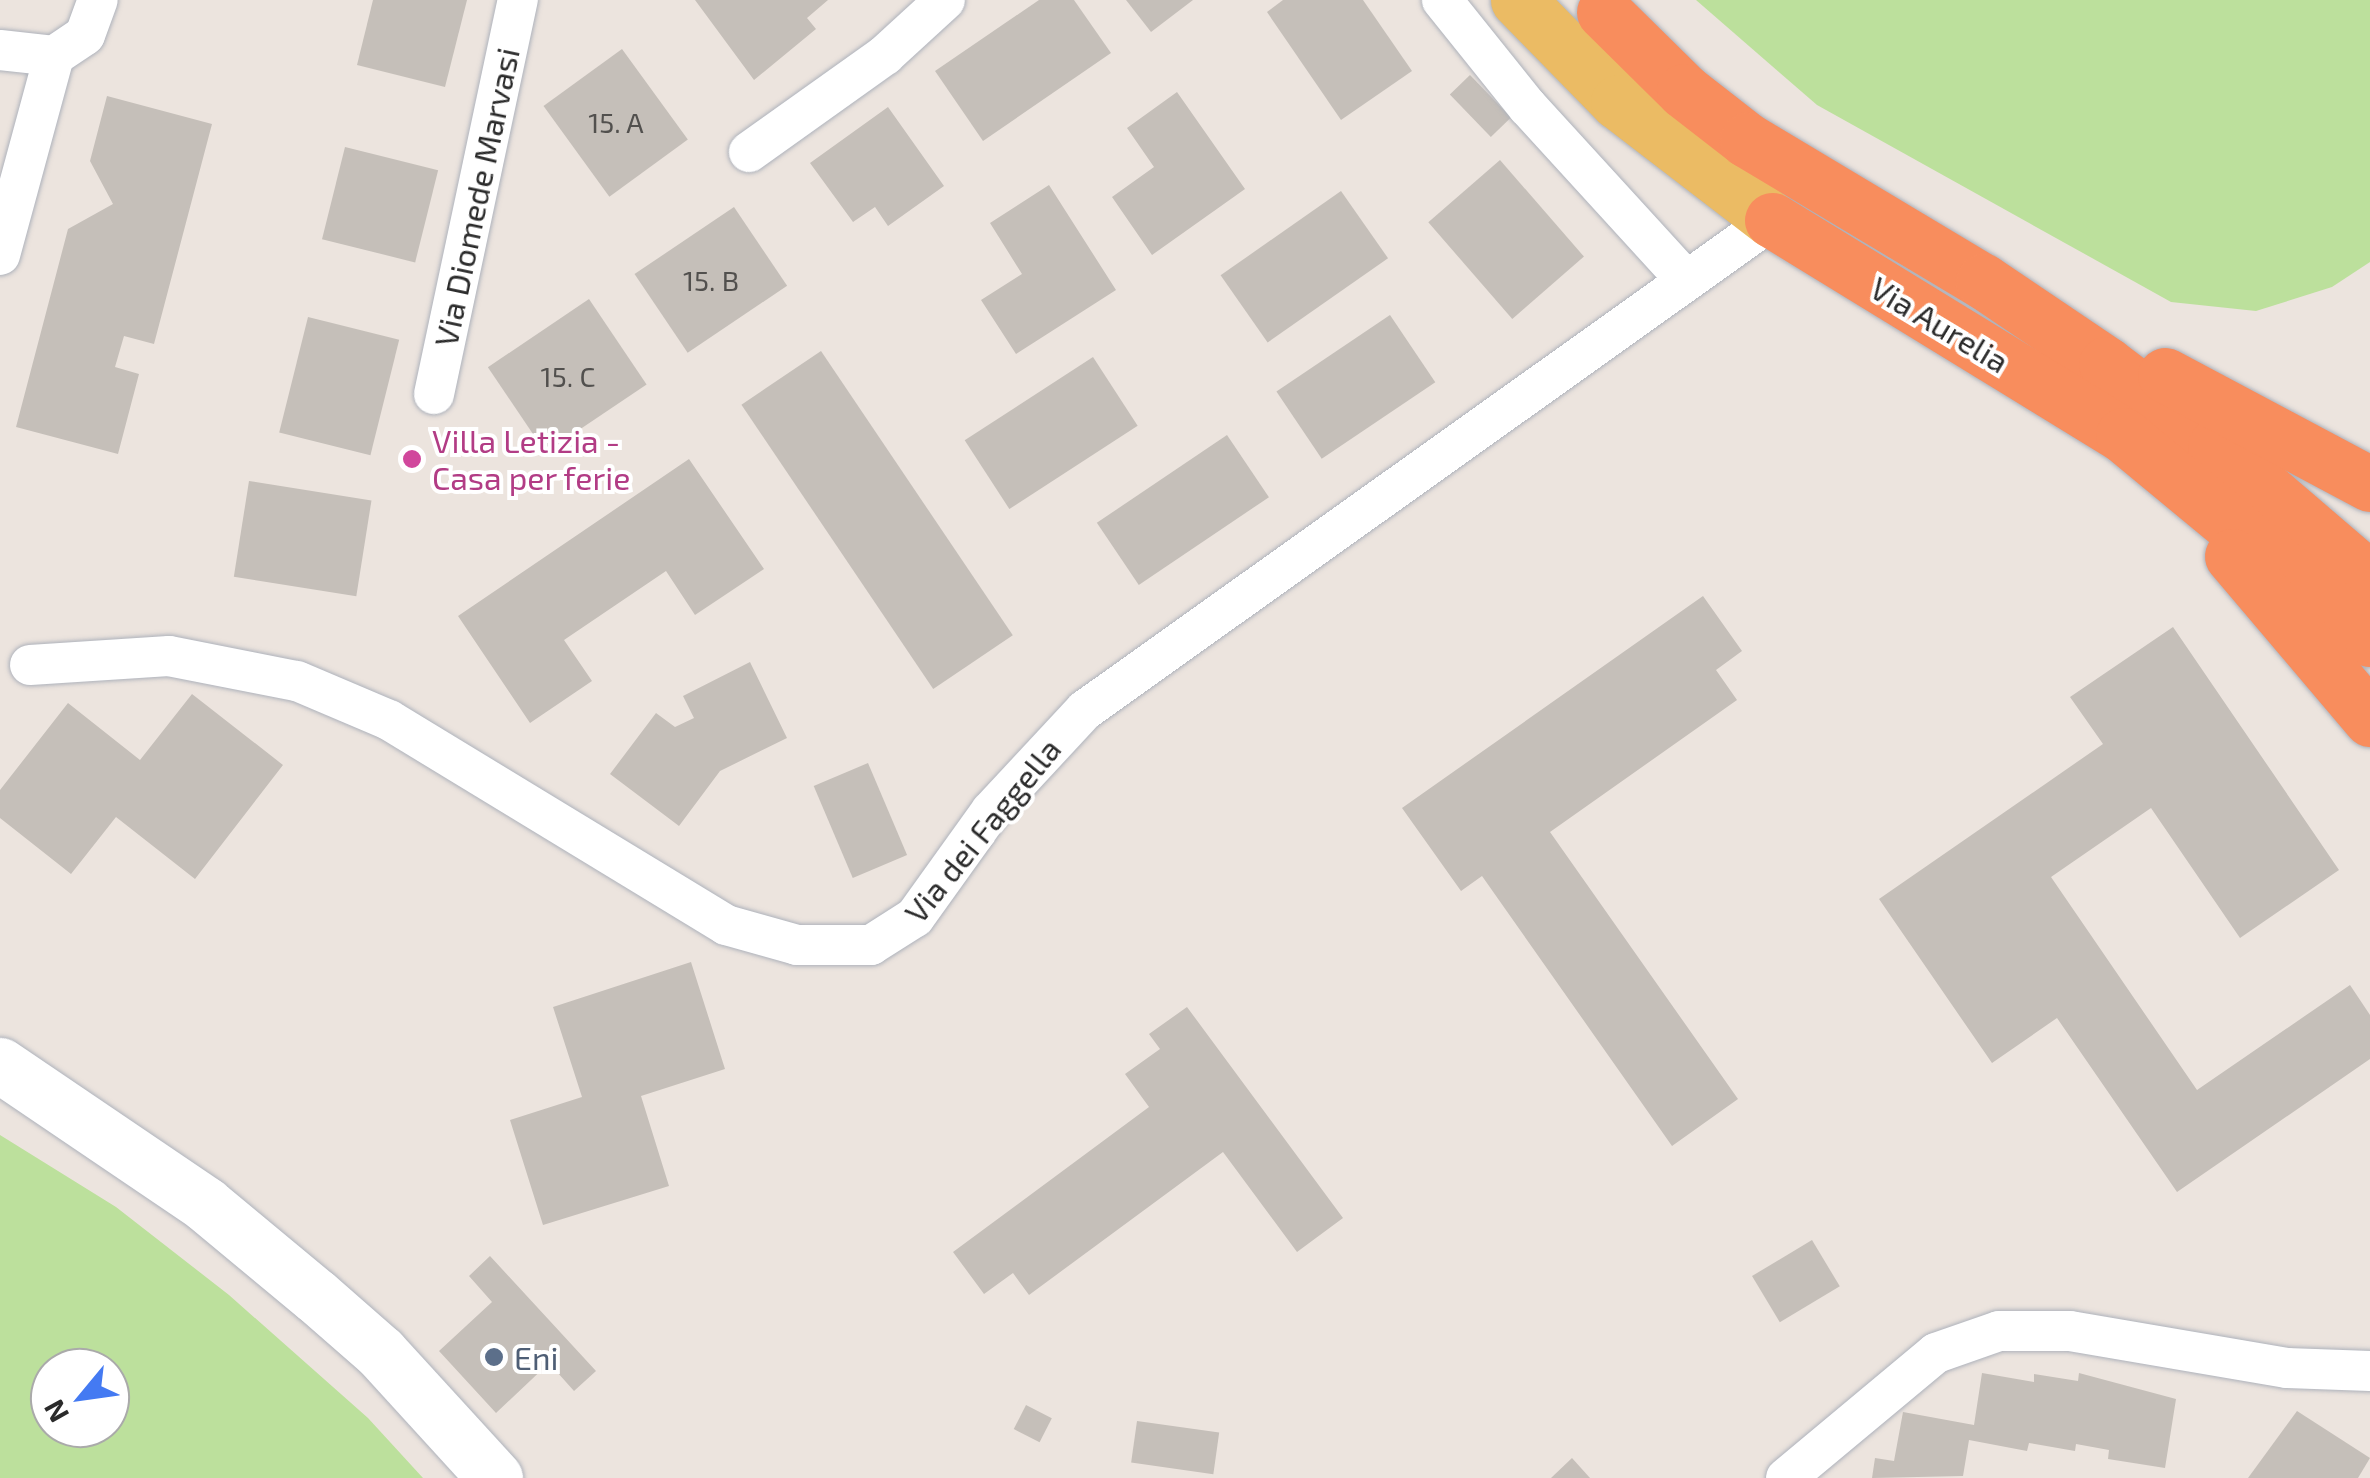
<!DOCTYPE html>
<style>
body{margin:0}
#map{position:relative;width:2370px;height:1478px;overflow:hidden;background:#ece4de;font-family:"Exo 2",sans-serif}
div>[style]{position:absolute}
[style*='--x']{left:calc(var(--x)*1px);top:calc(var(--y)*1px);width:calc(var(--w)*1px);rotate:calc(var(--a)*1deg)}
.green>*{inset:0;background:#bce09c}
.building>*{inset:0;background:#c5bfb9;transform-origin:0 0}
.roads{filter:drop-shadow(0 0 2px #aeb2bb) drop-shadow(0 0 2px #aeb2bb)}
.street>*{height:40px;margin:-20px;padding:0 20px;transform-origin:20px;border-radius:20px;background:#fff}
.secondary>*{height:55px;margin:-27.5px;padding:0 27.5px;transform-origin:27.5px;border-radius:27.5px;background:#fff}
.primary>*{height:55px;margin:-27.5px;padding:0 27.5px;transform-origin:27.5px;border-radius:27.5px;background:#ebbb64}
.highway>*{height:55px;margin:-27.5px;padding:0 27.5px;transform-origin:27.5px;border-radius:27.5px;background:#f88d5d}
.dots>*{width:28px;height:28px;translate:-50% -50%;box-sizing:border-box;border:5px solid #fff;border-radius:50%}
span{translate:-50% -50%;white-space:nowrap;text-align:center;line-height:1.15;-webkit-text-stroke:8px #fff;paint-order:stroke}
.number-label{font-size:28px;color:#52504e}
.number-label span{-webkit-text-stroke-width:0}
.street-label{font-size:32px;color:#2b2b2b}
.hotel-label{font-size:32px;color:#b23c85}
.left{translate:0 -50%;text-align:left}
.service-label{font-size:32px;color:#4e5e75}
.north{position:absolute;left:30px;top:1348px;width:100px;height:100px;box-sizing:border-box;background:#fff;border:2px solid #aaa;border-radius:50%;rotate:241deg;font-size:28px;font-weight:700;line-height:40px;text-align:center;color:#2b2b2b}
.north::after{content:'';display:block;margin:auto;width:35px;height:45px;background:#447af2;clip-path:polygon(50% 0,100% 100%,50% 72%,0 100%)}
</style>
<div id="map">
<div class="green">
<i style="clip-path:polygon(1696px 0,2370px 0,2370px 262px,2332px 287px,2256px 311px,2171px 302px,1817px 105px)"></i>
<i style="clip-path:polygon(evenodd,0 1135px,116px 1207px,229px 1295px,368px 1418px,423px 1478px,0 1478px,0 1135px,50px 1368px,110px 1368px,110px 1428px,50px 1428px,50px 1368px)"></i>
</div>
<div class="building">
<i style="clip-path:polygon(373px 0,467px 0,445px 87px,357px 65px)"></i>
<i style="clip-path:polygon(695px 0,828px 0,807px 18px,816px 29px,754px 80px)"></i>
<i style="clip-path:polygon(1039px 0,1074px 0,1111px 53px,983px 141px,935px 71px)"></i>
<i style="clip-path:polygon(1126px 0,1193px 0,1151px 32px)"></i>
<i style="clip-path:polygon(1283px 0,1363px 0,1412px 71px,1341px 120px,1267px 12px)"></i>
<i style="left:622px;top:49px;width:112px;height:97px;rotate:54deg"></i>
<i style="left:1470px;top:75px;width:59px;height:28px;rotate:46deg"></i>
<i style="clip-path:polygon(1177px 92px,1245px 189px,1152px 255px,1112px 197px,1154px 167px,1127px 128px)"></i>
<i style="clip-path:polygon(107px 96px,212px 124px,154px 344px,124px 336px,115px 367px,139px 374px,118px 454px,16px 427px,68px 229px,113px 204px,90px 161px)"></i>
<i style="clip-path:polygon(888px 107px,944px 186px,888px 226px,875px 207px,853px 222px,810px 163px)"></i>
<i style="left:345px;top:147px;width:96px;height:95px;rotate:14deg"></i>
<i style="left:1500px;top:160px;width:128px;height:95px;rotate:49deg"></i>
<i style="clip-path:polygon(1049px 185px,1116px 290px,1016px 354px,981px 300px,1022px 274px,990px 223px)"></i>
<i style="left:1341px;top:191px;width:82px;height:147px;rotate:55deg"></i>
<i style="left:734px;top:207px;width:95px;height:120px;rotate:56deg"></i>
<i style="left:589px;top:299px;width:103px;height:122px;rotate:56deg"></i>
<i style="left:1390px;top:315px;width:81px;height:137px;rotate:56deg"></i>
<i style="left:308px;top:317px;width:94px;height:119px;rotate:14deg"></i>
<i style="left:821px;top:351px;width:343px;height:96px;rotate:56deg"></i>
<i style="left:1093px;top:357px;width:82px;height:153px;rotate:57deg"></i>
<i style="left:1227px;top:435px;width:75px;height:157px;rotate:56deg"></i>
<i style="clip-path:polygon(689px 459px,764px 569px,695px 615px,666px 571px,564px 640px,592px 681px,530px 723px,458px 616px)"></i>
<i style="left:249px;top:481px;width:124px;height:97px;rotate:9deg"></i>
<i style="clip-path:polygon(1703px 596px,1742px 651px,1716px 670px,1737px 700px,1550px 832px,1738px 1099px,1672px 1146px,1482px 876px,1461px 891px,1402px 808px)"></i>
<i style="clip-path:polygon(2173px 627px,2339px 870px,2240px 938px,2151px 808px,2051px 877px,2197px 1090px,2350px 985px,2370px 1015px,2370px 1059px,2177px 1192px,2057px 1018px,1992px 1063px,1879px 899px,2103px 744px,2070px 697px)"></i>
<i style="clip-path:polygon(750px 662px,787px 738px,720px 771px,679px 826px,610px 774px,656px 713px,675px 727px,694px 718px,683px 696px)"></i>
<i style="clip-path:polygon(192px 694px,283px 765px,195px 879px,116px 817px,71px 874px,0 818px,0 790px,68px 703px,140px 760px)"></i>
<i style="left:868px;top:763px;width:100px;height:59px;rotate:67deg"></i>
<i style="clip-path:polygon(691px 962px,725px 1069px,641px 1096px,669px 1186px,543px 1225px,510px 1120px,582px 1097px,553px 1007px)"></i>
<i style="clip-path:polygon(1187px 1007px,1343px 1218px,1297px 1252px,1223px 1152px,1029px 1295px,1013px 1273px,984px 1294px,953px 1252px,1149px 1107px,1125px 1074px,1160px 1049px,1149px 1034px)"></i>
<i style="left:1812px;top:1240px;width:54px;height:70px;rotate:59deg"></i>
<i style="clip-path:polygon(490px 1256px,596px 1371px,574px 1391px,549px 1363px,496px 1413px,439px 1351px,492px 1302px,469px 1276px)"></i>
<i style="clip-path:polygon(1982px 1373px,2034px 1382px,2034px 1374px,2078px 1381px,2079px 1373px,2176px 1399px,2165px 1468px,2108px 1459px,2109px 1450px,2076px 1444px,2075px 1451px,2029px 1443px,2027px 1451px,1969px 1440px,1963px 1476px,1872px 1478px,1875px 1458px,1894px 1461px,1903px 1412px,1974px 1425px)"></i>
<i style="left:1026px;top:1405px;width:29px;height:27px;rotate:27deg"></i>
<i style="clip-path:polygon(2297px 1411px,2370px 1458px,2358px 1478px,2248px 1478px)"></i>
<i style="left:1137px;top:1421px;width:83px;height:42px;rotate:8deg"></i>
<i style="clip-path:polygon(1572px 1458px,1590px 1478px,1551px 1478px)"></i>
</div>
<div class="roads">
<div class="street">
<i style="--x:1442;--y:0;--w:136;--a:51.3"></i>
<i style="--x:1527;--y:106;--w:234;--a:47.6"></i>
<i style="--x:0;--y:50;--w:54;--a:6.3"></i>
<i style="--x:749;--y:152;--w:167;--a:-35.5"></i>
<i style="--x:885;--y:55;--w:81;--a:-42.5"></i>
<i style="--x:0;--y:255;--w:206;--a:-74.8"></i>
<i style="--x:54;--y:56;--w:37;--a:-34"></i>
<i style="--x:85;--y:35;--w:37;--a:-70"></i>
<i style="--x:434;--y:394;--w:403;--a:-78"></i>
<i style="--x:30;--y:665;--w:139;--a:-3.7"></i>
<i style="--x:169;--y:656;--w:130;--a:11.1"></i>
<i style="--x:297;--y:681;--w:100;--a:23"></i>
<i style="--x:389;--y:720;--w:394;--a:31.3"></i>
<i style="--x:726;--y:925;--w:74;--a:15.7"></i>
<i style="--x:797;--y:945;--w:74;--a:0"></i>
<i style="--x:871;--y:945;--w:52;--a:-32.5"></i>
<i style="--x:915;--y:917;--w:130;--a:-54.4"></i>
<i style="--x:991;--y:811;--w:138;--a:-47.1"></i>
<i style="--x:1085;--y:710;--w:844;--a:-35.5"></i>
<i style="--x:1786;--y:1478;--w:195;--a:-39.8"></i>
<i style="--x:1936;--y:1353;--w:67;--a:-19.2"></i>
<i style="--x:1999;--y:1331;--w:71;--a:0"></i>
<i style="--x:2070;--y:1331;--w:220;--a:9.7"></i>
<i style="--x:2287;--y:1368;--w:83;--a:2.1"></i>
</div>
<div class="secondary">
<i style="--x:0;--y:1065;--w:248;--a:34.1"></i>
<i style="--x:205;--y:1204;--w:144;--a:39.7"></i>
<i style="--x:316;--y:1296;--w:86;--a:41.2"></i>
<i style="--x:381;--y:1353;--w:169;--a:47.6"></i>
</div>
<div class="primary">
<i style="--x:1518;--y:0;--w:143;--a:45.6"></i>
<i style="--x:1618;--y:102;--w:194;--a:37.5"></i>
</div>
<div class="highway">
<i style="--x:1604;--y:12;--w:112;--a:44.6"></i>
<i style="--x:1684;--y:91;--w:80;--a:37.9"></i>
<i style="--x:1747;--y:140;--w:275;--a:30.9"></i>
<i style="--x:1983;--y:281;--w:148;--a:34"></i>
<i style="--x:2106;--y:364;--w:136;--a:37"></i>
<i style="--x:2215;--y:446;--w:204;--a:40.6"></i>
<i style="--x:1772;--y:220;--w:412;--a:31.5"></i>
<i style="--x:2123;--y:435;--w:320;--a:39.6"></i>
<i style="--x:2165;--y:375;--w:232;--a:28"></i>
<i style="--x:2232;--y:556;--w:214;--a:49.7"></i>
</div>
</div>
<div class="dots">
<i style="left:412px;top:459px;background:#d1479c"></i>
<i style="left:494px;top:1357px;background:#5c6f8a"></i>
</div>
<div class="number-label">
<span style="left:616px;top:122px">15. A</span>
<span style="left:711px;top:280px">15. B</span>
<span style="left:568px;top:376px">15. C</span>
</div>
<div class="street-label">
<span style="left:476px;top:197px;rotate:-78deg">Via Diomede Marvasi</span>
<span style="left:1940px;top:324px;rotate:31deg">Via Aurelia</span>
<span style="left:982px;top:830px;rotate:-51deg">Via dei Faggella</span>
</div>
<div class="hotel-label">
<span class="left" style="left:432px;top:459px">Villa Letizia -<br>Casa per ferie</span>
</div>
<div class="service-label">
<span class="left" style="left:514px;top:1357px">Eni</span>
</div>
<div class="north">N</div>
</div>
